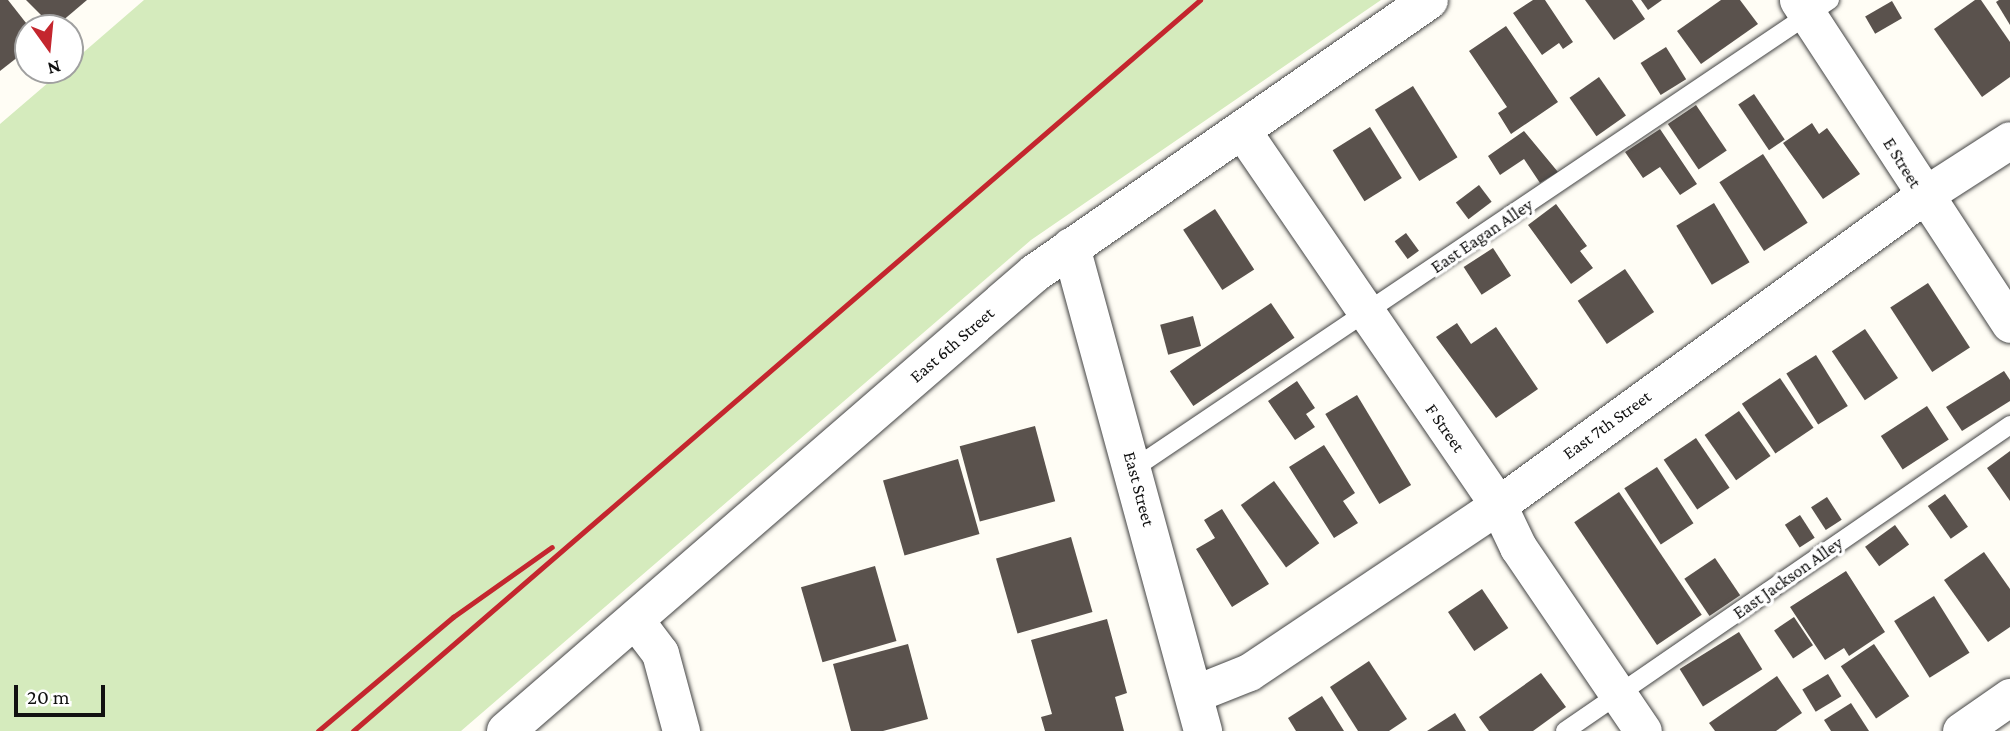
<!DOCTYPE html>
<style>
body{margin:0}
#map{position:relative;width:2010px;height:731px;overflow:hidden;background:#fffdf5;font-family:"Crimson Pro",serif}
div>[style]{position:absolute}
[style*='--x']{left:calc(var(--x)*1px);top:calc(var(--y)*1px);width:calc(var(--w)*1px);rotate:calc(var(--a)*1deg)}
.green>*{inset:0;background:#d5ebbd}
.building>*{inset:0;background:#5a524d;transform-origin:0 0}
.roads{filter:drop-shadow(0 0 2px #444) drop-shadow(0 0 2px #444)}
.service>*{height:18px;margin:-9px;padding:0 9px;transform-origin:9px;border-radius:9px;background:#fff}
.minor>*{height:37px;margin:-18.5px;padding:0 18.5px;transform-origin:18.5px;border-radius:18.5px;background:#fff}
.tertiary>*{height:38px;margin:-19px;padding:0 19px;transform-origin:19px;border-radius:19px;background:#fff}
.rail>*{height:5px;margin:-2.5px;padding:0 2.5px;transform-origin:2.5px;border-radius:2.5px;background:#c4262e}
span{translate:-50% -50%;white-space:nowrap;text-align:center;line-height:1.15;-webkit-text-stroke:7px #fff;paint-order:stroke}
.street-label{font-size:18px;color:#111}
.north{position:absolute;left:14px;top:14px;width:70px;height:70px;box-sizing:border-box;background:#fff;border:2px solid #a0a0a0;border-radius:50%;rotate:165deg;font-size:19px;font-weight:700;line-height:28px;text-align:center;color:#111}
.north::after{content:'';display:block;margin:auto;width:24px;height:32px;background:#c4262e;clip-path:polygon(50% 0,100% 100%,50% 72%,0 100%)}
.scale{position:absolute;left:14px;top:685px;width:91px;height:32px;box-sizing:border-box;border:4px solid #111;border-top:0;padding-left:9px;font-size:21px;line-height:24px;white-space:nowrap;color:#111;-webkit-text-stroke:5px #fff;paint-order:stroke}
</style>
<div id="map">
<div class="green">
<i style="clip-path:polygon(144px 0,1381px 0,1031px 240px,461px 731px,0 731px,0 124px,63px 70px,70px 70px,70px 64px)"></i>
</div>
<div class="building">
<i style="clip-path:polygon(0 0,8px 0,30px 28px,28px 49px,0 71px)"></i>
<i style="clip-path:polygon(26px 0,87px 0,54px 28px)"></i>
<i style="clip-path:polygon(1533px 0,1545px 0,1573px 42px,1563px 49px,1559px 43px,1542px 55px,1513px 13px)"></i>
<i style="clip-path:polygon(1585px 0,1632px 0,1645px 19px,1614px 40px)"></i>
<i style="clip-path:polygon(1641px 0,1662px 0,1648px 10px)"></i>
<i style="clip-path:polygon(1721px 0,1740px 0,1758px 24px,1701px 64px,1677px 31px)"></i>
<i style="clip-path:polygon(1975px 0,1981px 0,2010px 42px,2010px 77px,1982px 97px,1934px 29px)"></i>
<i style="clip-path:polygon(1999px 0,2010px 0,2010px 25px,1996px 2px)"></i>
<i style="left:1892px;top:1px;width:20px;height:31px;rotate:60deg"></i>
<i style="clip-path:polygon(1506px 26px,1558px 102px,1511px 134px,1498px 113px,1507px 107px,1469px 51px)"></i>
<i style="left:1666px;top:47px;width:38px;height:30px;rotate:58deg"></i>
<i style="left:1599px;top:77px;width:47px;height:36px;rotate:55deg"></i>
<i style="left:1413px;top:86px;width:84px;height:45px;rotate:58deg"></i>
<i style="left:1754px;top:94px;width:55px;height:19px;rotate:56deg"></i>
<i style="left:1696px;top:105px;width:55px;height:34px;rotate:56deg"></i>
<i style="clip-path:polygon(1812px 123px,1819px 134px,1827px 128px,1860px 174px,1823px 199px,1783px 143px)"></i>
<i style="left:1370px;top:127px;width:60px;height:44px;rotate:58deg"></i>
<i style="clip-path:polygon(1660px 129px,1697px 184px,1680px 195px,1660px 167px,1643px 178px,1625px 152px)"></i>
<i style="clip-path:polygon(1524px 131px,1558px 172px,1540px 183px,1524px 159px,1500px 175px,1488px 156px)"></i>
<i style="left:1763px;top:154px;width:82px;height:52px;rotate:57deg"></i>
<i style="left:1479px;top:185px;width:21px;height:29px;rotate:53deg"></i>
<i style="left:1714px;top:203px;width:69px;height:44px;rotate:59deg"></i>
<i style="clip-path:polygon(1556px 204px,1587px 246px,1580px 251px,1593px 268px,1571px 284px,1528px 225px)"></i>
<i style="left:1215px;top:209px;width:72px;height:38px;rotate:57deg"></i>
<i style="left:1406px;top:233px;width:22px;height:14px;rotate:54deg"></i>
<i style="left:1493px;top:248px;width:33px;height:35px;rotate:57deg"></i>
<i style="left:1625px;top:269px;width:52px;height:57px;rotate:56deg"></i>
<i style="left:1928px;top:283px;width:77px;height:45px;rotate:57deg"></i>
<i style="left:1271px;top:303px;width:42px;height:122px;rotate:56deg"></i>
<i style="left:1193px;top:316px;width:31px;height:34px;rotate:75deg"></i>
<i style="clip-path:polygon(1457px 323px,1471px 344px,1496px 327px,1538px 389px,1496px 418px,1436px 337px)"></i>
<i style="left:1865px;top:329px;width:59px;height:40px;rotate:56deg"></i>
<i style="left:1816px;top:355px;width:60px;height:35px;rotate:58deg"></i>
<i style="clip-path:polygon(2004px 371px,2010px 380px,2010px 401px,1962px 431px,1946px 407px)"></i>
<i style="left:1780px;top:378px;width:60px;height:46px;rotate:56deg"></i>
<i style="clip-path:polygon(1297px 381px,1315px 408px,1306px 414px,1315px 427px,1295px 440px,1268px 401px)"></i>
<i style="left:1357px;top:395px;width:105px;height:37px;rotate:59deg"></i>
<i style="left:1927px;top:406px;width:40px;height:55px;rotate:57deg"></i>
<i style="left:1739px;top:411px;width:55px;height:42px;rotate:55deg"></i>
<i style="left:1035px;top:426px;width:78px;height:78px;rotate:75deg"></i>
<i style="left:1696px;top:438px;width:60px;height:39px;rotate:56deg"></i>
<i style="clip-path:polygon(1324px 445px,1355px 493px,1343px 501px,1358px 523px,1334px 538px,1289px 467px)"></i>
<i style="clip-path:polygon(2010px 451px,2010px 501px,1987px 468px)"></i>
<i style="left:958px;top:459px;width:78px;height:78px;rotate:74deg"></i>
<i style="left:1657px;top:467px;width:67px;height:39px;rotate:57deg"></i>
<i style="left:1274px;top:481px;width:77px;height:41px;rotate:54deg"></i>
<i style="left:1619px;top:492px;width:148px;height:54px;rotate:56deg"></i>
<i style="left:1945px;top:494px;width:40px;height:21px;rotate:55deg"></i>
<i style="left:1827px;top:497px;width:27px;height:19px;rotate:57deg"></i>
<i style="clip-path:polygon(1222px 509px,1269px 584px,1232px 607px,1196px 549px,1215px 538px,1204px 520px)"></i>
<i style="left:1800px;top:515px;width:27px;height:18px;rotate:57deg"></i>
<i style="left:1895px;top:525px;width:24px;height:37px;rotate:54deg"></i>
<i style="left:1071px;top:537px;width:78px;height:78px;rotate:74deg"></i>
<i style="clip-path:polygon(1984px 552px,2010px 589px,2010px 627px,1988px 642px,1944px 580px)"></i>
<i style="left:1715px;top:558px;width:45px;height:37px;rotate:56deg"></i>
<i style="left:875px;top:566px;width:78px;height:77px;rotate:74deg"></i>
<i style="clip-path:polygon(1846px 571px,1885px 632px,1849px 656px,1844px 648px,1825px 660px,1790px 607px)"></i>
<i style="left:1482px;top:589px;width:47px;height:41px;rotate:56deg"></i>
<i style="left:1934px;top:596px;width:67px;height:47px;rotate:58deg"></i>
<i style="left:1794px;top:617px;width:34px;height:24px;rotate:56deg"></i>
<i style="clip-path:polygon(1107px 619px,1127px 693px,1115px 697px,1124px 731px,1045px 731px,1041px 717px,1052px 714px,1031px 640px)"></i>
<i style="left:1739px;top:632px;width:44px;height:70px;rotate:58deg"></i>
<i style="clip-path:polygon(908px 644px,928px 719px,883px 731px,851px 731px,833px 664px)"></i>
<i style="left:1874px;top:644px;width:63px;height:40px;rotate:56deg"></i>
<i style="clip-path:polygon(1369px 661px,1407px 719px,1389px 731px,1358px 731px,1330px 687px)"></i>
<i style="clip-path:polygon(1541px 673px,1566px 707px,1533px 731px,1489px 731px,1479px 717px)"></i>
<i style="left:1828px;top:674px;width:26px;height:30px;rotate:59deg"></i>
<i style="clip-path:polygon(1777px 676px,1802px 713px,1776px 731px,1715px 731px,1709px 723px)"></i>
<i style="clip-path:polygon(1322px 696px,1344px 731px,1296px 731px,1288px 718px)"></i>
<i style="clip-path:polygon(1851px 703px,1869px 731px,1831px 731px,1824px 720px)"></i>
<i style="clip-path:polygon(1455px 713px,1466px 731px,1427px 731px)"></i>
</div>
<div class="roads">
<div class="service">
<i style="--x:1133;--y:469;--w:840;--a:-33.94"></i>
<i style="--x:1565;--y:731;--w:540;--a:-34.51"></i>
</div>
<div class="minor">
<i style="--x:1798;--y:0;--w:387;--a:56.8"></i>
<i style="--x:1241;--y:129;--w:455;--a:55.6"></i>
<i style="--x:1498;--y:505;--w:47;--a:64.5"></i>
<i style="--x:1518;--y:547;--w:222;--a:55.8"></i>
<i style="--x:635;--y:620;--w:41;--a:52.9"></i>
<i style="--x:660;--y:653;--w:81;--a:74.9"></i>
<i style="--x:1194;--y:694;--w:59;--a:-21.8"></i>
<i style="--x:1249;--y:672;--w:300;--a:-33.8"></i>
<i style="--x:1498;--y:505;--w:525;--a:-36.02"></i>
<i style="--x:1923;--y:196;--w:103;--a:-32.8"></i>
<i style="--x:1961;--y:731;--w:60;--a:-34.8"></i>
</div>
<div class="tertiary">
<i style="--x:1071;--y:247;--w:502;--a:74.74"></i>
<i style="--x:506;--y:731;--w:700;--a:-40.89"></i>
<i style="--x:1035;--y:273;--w:479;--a:-34.7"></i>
</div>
</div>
<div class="rail">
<i style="--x:318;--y:731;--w:177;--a:-40.2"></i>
<i style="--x:453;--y:617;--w:121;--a:-35.3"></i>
<i style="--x:353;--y:731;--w:1119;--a:-40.8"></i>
</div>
<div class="street-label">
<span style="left:1902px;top:163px;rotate:58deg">E Street</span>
<span style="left:1482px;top:236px;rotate:-34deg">East Eagan Alley</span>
<span style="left:952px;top:345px;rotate:-41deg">East 6th Street</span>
<span style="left:1607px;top:425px;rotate:-36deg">East 7th Street</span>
<span style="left:1445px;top:428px;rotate:55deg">F Street</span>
<span style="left:1139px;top:489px;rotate:75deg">East Street</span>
<span style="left:1788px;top:578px;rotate:-35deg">East Jackson Alley</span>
</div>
<div class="north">N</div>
<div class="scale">20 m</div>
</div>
